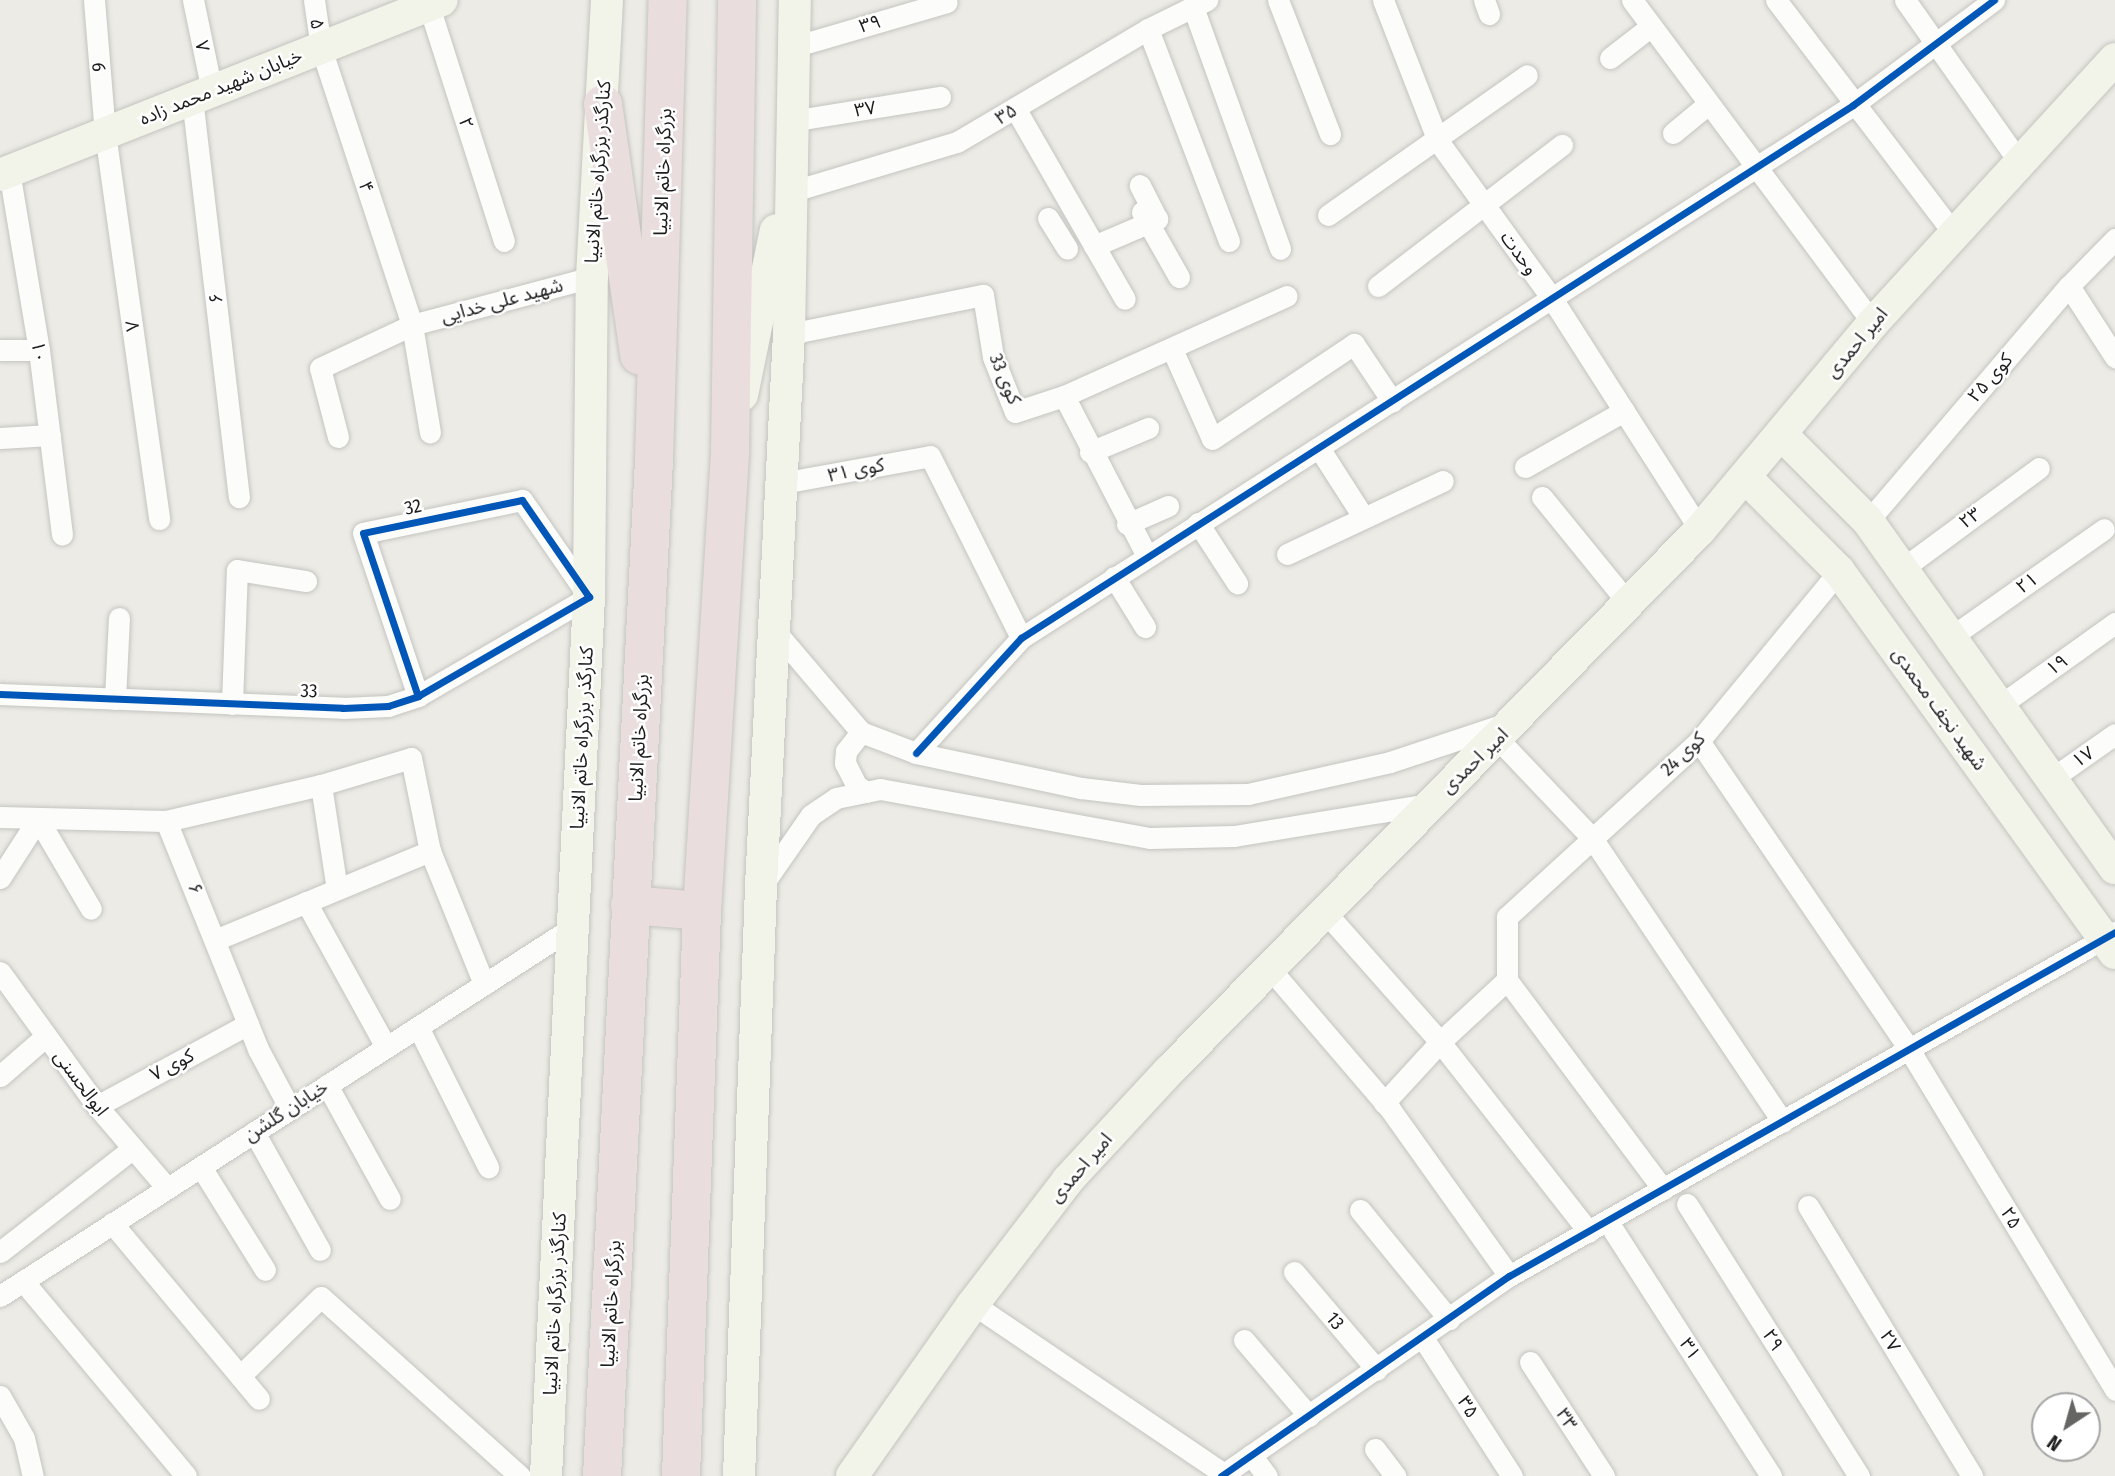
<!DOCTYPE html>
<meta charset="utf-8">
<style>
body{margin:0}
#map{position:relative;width:2115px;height:1476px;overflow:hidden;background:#ecebe5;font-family:"Fira Sans Condensed","Noto Sans Arabic",sans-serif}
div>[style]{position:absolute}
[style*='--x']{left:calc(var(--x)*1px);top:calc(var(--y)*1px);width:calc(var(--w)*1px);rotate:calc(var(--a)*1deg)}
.roads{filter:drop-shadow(0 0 2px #c4c4c1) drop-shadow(0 0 2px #c4c4c1)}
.street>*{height:21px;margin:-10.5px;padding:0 10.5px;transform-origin:10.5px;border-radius:10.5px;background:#fcfcfb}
.secondary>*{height:32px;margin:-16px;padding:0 16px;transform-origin:16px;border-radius:16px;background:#f3f4e9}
.highway>*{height:38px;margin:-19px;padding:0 19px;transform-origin:19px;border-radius:19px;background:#eaddde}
.cycleway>*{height:7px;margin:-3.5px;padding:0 3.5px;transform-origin:3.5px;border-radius:3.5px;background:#0057b8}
span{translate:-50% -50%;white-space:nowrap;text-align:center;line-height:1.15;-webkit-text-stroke:5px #fff;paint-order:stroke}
.street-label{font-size:19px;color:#1d1d1d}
.north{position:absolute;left:2031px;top:1392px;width:70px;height:70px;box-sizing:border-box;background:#fff;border:2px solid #a5a5a5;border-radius:50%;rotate:216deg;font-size:19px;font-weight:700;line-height:28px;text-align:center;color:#1d1d1d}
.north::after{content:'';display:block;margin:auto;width:24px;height:32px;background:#656563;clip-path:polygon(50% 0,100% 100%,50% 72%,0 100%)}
</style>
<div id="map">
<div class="roads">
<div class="street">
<i style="--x:94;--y:0;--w:133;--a:85.3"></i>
<i style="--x:105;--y:133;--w:390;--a:82"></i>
<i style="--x:193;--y:0;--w:93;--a:78.2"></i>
<i style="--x:314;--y:0;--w:49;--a:81.7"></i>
<i style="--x:321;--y:48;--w:292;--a:71.8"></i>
<i style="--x:412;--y:325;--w:109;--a:80.5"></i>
<i style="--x:427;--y:0;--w:253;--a:72.3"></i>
<i style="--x:1278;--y:0;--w:144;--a:68.8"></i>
<i style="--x:1383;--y:0;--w:151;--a:68.7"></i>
<i style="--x:1438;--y:141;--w:193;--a:54.1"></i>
<i style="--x:1551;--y:297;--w:277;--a:57.4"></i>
<i style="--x:1484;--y:0;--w:15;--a:70"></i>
<i style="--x:1632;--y:0;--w:403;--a:53.3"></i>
<i style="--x:1776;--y:0;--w:294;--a:52.7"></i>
<i style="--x:1905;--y:0;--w:199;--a:54.8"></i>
<i style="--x:1193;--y:7;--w:257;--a:70.2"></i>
<i style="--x:1148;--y:29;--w:227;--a:69.1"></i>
<i style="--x:793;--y:47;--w:160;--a:-16.3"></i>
<i style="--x:1610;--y:58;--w:51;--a:-37.8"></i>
<i style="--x:192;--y:98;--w:402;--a:83.3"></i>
<i style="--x:1015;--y:108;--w:220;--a:60.1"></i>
<i style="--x:791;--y:121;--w:151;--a:-9.2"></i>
<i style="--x:1673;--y:133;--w:45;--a:-39.6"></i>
<i style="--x:9;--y:171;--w:181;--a:80.5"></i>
<i style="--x:39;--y:350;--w:186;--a:82.9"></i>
<i style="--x:790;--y:192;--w:174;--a:-16.7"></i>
<i style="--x:957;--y:142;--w:222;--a:-30.6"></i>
<i style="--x:1148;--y:29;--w:66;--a:-26.2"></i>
<i style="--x:1142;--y:212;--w:75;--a:60.4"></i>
<i style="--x:1328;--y:215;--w:243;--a:-35.1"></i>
<i style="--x:1048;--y:218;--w:36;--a:58"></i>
<i style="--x:1094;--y:246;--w:69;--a:-23.2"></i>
<i style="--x:1157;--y:219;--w:38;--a:-117"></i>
<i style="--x:1378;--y:286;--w:232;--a:-37.5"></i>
<i style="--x:2069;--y:286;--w:85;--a:57.1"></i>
<i style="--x:789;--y:334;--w:198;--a:-11.4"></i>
<i style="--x:983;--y:295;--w:63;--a:80.8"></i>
<i style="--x:993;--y:357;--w:59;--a:68.2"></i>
<i style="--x:1015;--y:412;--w:52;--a:-18.1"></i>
<i style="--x:1064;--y:396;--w:244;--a:-24.2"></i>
<i style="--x:1172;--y:349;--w:98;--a:66"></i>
<i style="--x:1212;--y:439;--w:171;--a:-33.8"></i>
<i style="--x:1354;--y:344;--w:69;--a:56.3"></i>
<i style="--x:0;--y:350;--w:39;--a:0"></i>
<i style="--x:1064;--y:396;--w:178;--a:62.6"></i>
<i style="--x:338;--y:437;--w:71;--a:-104.6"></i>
<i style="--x:320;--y:368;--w:102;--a:-25.1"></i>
<i style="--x:412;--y:325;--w:186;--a:-14.9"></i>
<i style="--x:0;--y:438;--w:50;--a:-3.4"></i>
<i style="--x:1319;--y:448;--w:80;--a:57.3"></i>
<i style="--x:1090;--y:452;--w:63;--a:-22.5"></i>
<i style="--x:1525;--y:467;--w:114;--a:-29.5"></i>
<i style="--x:782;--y:483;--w:150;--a:-10.3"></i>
<i style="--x:930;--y:456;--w:203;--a:63.4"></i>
<i style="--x:1542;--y:497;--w:138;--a:50.9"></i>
<i style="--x:1868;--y:521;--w:309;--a:-49.5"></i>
<i style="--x:2069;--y:286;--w:66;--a:-45.6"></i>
<i style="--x:1198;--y:523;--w:72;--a:57"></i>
<i style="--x:1127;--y:524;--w:45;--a:-23.7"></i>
<i style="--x:1287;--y:554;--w:172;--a:-25.1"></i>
<i style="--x:1902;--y:569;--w:170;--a:-36.4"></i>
<i style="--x:1114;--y:577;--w:59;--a:58.2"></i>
<i style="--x:775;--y:631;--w:133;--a:49.6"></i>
<i style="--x:861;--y:732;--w:59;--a:20.9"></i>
<i style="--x:916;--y:753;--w:169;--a:12"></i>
<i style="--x:1081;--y:788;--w:60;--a:6.7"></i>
<i style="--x:1141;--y:795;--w:107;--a:-0.5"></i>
<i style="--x:1248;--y:794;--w:146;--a:-12.7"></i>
<i style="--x:1390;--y:762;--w:123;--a:-18.4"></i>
<i style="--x:1951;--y:637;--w:187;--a:-35.2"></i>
<i style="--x:0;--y:694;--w:343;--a:2.3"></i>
<i style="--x:343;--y:708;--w:45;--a:-2.5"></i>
<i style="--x:388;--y:706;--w:32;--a:-18"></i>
<i style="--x:418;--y:696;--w:198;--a:-30.1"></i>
<i style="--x:589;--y:597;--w:118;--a:-124.6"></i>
<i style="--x:522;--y:500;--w:162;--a:168.3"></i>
<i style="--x:363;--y:533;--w:172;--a:71.4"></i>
<i style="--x:115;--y:699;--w:81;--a:-87.2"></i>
<i style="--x:232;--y:704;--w:134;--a:-87.9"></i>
<i style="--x:237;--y:570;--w:70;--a:9.1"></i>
<i style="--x:1999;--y:706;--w:143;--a:-35.6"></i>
<i style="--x:861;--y:732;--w:24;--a:128"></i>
<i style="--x:846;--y:751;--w:12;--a:95"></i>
<i style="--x:845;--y:763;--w:25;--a:63"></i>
<i style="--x:856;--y:785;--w:12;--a:35"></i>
<i style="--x:1498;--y:739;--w:137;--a:46.5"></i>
<i style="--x:1592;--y:838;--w:342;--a:56.1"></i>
<i style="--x:1699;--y:741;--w:369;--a:55.7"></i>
<i style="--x:1907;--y:1046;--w:402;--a:58.8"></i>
<i style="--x:916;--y:753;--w:156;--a:-47.6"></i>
<i style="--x:1021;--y:638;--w:988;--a:-32.64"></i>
<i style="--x:1853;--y:105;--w:176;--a:-36.7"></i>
<i style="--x:2051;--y:779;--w:78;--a:-35.1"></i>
<i style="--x:321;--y:785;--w:105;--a:81.3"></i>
<i style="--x:0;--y:817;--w:166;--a:1.4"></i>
<i style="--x:166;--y:821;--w:246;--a:68"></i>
<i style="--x:258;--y:1049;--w:68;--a:61.9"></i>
<i style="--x:166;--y:821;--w:159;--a:-13.1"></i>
<i style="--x:321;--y:785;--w:94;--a:-16.7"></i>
<i style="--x:411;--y:758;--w:95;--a:78.5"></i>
<i style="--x:430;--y:851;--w:144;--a:67.9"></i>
<i style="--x:0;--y:878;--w:70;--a:-57.2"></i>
<i style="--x:38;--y:819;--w:104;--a:59.5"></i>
<i style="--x:763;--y:884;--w:84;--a:-55.2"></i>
<i style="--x:811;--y:815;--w:30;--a:-34"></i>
<i style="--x:836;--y:798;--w:45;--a:-11.6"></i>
<i style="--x:880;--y:789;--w:274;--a:10.3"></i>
<i style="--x:1150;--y:838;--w:84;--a:-1.4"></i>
<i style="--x:1234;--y:836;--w:199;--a:-9.3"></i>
<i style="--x:306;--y:902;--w:166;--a:61.1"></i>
<i style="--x:1326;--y:913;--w:172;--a:48.5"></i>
<i style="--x:1440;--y:1042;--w:241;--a:51.9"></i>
<i style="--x:215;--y:940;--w:233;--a:-22.5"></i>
<i style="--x:1271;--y:970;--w:183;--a:49.4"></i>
<i style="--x:1390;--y:1109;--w:205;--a:54.5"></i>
<i style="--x:0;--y:972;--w:165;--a:54.1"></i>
<i style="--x:97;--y:1106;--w:108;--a:49.5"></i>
<i style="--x:1507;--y:980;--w:261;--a:53.3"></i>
<i style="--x:418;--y:1027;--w:157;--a:63.4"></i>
<i style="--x:0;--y:1076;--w:61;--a:-41"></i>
<i style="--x:327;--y:1085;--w:130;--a:61.1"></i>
<i style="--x:1384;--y:1103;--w:83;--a:-47.4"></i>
<i style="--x:1440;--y:1042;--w:91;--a:-42.8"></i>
<i style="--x:1507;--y:980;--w:63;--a:-90"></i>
<i style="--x:1507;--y:917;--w:260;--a:-42.5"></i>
<i style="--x:1699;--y:741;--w:220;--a:-50.5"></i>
<i style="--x:97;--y:1106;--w:172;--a:-28.5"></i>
<i style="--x:254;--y:1132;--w:135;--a:60.8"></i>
<i style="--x:201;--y:1167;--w:121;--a:58.1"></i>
<i style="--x:1687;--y:1204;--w:322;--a:57.7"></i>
<i style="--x:1808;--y:1206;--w:316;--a:58.7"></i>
<i style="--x:1360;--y:1210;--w:141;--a:50.8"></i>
<i style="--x:1608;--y:1222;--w:302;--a:57.3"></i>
<i style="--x:112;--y:1223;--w:229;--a:50.1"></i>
<i style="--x:0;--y:1252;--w:167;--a:-38"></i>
<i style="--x:1294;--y:1272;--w:128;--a:49.7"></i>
<i style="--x:23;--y:1281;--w:254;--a:50.1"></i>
<i style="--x:0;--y:1296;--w:682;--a:-32.78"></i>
<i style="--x:973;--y:1304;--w:303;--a:34.1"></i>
<i style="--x:1423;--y:1338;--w:164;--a:57.2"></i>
<i style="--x:1244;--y:1340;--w:100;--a:49.5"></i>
<i style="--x:1530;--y:1362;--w:136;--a:57"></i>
<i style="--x:240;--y:1376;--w:113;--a:-44.3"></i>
<i style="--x:321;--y:1297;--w:268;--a:42"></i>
<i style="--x:0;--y:1396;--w:48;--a:60.3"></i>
<i style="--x:24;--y:1438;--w:39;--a:77"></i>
<i style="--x:1375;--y:1449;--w:34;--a:53"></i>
<i style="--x:1251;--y:1455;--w:26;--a:53"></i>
<i style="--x:1221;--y:1476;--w:351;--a:-34.8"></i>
<i style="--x:1509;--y:1276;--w:697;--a:-29.58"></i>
</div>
<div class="secondary">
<i style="--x:0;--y:175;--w:475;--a:-21.6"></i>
<i style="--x:742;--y:395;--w:168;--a:-78.4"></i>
<i style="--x:1782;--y:435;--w:122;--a:45"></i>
<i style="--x:1868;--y:521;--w:426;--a:54.6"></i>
<i style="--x:1747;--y:479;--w:130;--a:45"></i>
<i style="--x:1839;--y:571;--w:471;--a:54.2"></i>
<i style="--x:546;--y:1476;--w:880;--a:-87.2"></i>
<i style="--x:589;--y:597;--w:320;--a:-89.5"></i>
<i style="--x:592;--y:277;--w:277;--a:-86.9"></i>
<i style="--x:739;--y:1476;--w:590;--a:-87.86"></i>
<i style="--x:761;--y:886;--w:553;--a:-87.1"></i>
<i style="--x:789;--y:334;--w:334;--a:-89"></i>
<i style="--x:852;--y:1476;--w:210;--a:-54.9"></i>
<i style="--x:973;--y:1304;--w:156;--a:-52.5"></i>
<i style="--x:1068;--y:1180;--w:149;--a:-47.2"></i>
<i style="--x:1169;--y:1071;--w:758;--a:-45.53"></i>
<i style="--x:1700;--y:530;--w:270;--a:-50.1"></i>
<i style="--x:1873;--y:323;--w:358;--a:-47.5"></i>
</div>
<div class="highway">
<i style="--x:603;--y:104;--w:254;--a:81.8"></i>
<i style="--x:630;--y:905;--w:72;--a:4.8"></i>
<i style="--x:602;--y:1476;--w:1018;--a:-87.07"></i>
<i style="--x:654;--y:459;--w:459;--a:-88.3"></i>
<i style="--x:681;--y:1476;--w:565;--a:-87.87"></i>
<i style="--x:702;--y:911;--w:461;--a:-86.5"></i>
<i style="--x:730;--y:451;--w:451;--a:-89.1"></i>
</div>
</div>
<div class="cycleway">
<i style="--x:0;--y:694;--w:343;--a:2.3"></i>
<i style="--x:343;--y:708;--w:45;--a:-2.5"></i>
<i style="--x:388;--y:706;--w:32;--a:-18"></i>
<i style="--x:418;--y:696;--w:198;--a:-30.1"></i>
<i style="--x:589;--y:597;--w:118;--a:-124.6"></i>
<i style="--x:522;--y:500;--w:162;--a:168.3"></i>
<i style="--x:363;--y:533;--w:172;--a:71.4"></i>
<i style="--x:916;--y:753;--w:156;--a:-47.6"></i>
<i style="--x:1021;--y:638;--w:988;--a:-32.64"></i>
<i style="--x:1853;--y:105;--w:176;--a:-36.7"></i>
<i style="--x:1221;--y:1476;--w:351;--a:-34.8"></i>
<i style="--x:1509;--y:1276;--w:697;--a:-29.58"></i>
</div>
<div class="street-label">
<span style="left:317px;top:24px;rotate:82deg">۵</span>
<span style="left:870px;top:24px;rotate:-16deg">۳۹</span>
<span style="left:202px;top:46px;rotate:78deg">۷</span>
<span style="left:99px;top:67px;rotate:-95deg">9</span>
<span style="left:221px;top:87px;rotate:-22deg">خیابان شهید محمد زاده</span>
<span style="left:865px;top:109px;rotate:-9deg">۳۷</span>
<span style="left:1006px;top:114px;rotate:-30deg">۳۵</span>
<span style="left:466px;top:123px;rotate:72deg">۲</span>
<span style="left:598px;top:172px;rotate:-86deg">کنارگذر بزرگراه خاتم الانبیا</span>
<span style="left:663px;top:172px;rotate:-88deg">بزرگراه خاتم الانبیا</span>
<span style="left:366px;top:187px;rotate:72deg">۴</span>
<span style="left:1519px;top:253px;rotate:54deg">وحدت</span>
<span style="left:216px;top:298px;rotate:-97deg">۶</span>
<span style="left:502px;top:301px;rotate:-15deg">شهید علی خدایی</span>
<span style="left:132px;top:326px;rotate:82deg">۸</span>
<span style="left:1857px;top:343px;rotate:-50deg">امیر احمدی</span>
<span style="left:39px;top:352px;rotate:82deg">۱۰</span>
<span style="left:1990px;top:378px;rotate:-49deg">کوی ۲۵</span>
<span style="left:1005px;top:379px;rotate:67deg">کوی 33</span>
<span style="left:856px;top:470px;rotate:-11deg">کوی ۳۱</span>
<span style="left:413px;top:507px;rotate:-12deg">32</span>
<span style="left:1970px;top:518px;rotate:-36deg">۲۳</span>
<span style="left:2027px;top:583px;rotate:-35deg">۲۱</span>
<span style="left:2057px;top:665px;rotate:-36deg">۱۹</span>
<span style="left:309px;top:691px;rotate:2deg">33</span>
<span style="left:1939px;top:709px;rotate:54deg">شهید نجف محمدی</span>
<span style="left:582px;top:738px;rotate:-87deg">کنارگذر بزرگراه خاتم الانبیا</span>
<span style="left:639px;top:738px;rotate:-87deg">بزرگراه خاتم الانبیا</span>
<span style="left:1683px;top:754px;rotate:-44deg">کوی 24</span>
<span style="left:2083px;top:757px;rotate:-35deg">۱۷</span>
<span style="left:1475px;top:761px;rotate:-44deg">امیر احمدی</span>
<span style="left:195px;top:889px;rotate:69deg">۶</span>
<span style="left:172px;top:1065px;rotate:-28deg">کوی ۷</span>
<span style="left:81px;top:1083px;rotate:53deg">ابوالحسنی</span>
<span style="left:286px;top:1111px;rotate:-33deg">خیابان گلشن</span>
<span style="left:1081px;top:1168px;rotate:-49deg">امیر احمدی</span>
<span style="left:2011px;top:1218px;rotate:59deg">۲۵</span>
<span style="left:555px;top:1304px;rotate:-87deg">کنارگذر بزرگراه خاتم الانبیا</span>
<span style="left:611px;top:1304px;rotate:-87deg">بزرگراه خاتم الانبیا</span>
<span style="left:1335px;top:1321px;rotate:50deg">13</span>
<span style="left:1773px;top:1340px;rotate:58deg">۲۹</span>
<span style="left:1890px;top:1341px;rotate:59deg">۲۷</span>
<span style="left:1690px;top:1349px;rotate:57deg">۳۱</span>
<span style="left:1468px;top:1407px;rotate:58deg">۳۵</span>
<span style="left:1567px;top:1419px;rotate:57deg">۳۳</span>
</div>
<div class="north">N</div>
</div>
